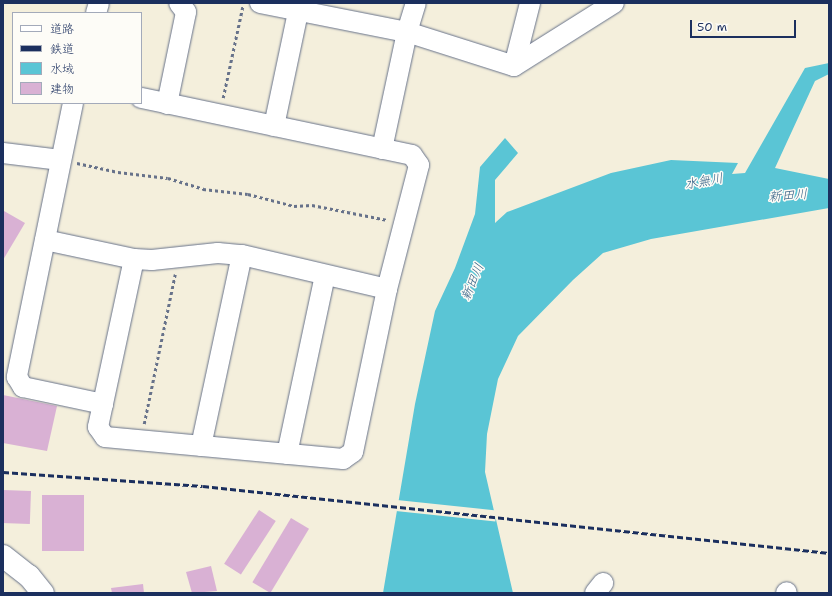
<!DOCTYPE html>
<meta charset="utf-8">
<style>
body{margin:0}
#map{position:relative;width:832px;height:596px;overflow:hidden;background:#f4efdc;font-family:"Shantell Sans","Klee One",sans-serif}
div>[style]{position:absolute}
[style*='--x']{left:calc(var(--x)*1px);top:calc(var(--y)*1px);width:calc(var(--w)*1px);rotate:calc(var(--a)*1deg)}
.water>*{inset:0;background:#5ac5d5}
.pier>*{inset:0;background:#f4efdc;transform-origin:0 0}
.building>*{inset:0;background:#d9b1d4;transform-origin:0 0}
.path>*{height:2.5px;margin-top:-1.25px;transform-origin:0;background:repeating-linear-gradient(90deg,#67728a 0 3px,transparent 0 6px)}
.roads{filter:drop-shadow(0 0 1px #67728a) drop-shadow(0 0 1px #67728a)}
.minor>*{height:20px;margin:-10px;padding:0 10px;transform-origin:10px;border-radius:10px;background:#fff}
.major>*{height:22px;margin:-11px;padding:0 11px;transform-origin:11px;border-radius:11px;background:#fff}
.rail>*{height:3px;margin-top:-1.5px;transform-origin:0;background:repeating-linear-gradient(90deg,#1b2f5e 0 6px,transparent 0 9px)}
span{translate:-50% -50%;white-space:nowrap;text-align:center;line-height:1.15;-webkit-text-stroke:3px #fdfcf7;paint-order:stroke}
.water-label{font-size:13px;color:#2e5c82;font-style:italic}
.frame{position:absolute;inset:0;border:4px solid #1b2f5e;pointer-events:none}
.legend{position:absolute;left:12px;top:12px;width:130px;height:92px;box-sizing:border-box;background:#fdfcf7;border:1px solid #a3aaba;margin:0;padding:5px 7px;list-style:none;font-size:12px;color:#1b2f5e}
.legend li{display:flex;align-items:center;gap:8px;height:20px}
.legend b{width:20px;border:1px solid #a3aaba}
.scale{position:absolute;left:690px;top:20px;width:106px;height:18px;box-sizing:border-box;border:2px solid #1b2f5e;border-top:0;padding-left:5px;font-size:12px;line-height:14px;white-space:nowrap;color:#1b2f5e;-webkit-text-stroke:3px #fdfcf7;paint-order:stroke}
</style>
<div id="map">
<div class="water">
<i style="clip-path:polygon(829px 63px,829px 74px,815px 81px,775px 168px,829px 179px,829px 208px,651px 239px,603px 253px,573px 280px,518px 336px,498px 379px,487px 434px,485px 472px,513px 593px,383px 593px,415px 404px,435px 311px,455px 268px,475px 214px,480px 167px,505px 138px,518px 153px,495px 180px,495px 223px,507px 212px,611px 173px,671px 160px,738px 163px,732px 174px,745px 173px,805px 68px)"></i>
</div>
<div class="pier">
<i style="left:397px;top:500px;width:100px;height:11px;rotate:6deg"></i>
</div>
<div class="building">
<i style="clip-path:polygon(4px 211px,25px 223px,3px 260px,3px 213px)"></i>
<i style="clip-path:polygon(3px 395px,57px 406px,47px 451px,3px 443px)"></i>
<i style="left:3px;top:490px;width:28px;height:33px;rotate:2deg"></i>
<i style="left:42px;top:495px;width:42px;height:56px"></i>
<i style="left:259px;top:510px;width:20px;height:64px;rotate:33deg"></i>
<i style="left:291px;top:518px;width:21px;height:75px;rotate:31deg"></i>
<i style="clip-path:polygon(211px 566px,217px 591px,192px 593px,186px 572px)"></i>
<i style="clip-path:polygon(143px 584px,144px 593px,112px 593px,111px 588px)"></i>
</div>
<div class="path">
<i style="--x:223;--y:98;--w:95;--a:-77.9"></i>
<i style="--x:77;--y:163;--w:42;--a:12.4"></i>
<i style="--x:118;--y:172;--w:50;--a:6.8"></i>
<i style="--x:168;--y:178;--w:37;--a:17"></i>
<i style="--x:203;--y:189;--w:45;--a:6.3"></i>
<i style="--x:248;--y:194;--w:48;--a:14.6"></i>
<i style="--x:294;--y:206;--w:18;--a:-3"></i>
<i style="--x:312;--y:205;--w:77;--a:11.2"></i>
<i style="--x:144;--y:424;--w:153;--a:-78.3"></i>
</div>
<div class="roads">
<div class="minor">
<i style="--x:260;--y:3;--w:150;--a:11.2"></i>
<i style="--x:407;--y:32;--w:112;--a:17.6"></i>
<i style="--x:514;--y:66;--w:118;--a:-32.2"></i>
<i style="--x:96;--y:13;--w:10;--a:-73"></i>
<i style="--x:514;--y:66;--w:65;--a:-75.7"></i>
<i style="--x:73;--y:103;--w:280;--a:101.6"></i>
<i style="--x:17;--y:377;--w:12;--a:59"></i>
<i style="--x:23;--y:387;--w:82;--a:12"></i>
<i style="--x:167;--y:104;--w:94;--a:-78.3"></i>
<i style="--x:186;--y:12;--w:11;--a:-128"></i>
<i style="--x:274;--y:126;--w:126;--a:-78.1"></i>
<i style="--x:382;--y:149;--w:120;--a:-77.9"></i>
<i style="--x:407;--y:32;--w:30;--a:-73"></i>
<i style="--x:3;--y:153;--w:58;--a:6.9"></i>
<i style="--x:45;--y:240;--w:91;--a:12.1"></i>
<i style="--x:134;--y:259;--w:18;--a:3"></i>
<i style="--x:152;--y:260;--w:66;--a:-6.1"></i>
<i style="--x:218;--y:253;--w:24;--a:5"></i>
<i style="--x:242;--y:255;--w:149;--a:13.2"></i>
<i style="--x:134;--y:259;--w:172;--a:102.1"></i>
<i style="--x:98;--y:427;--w:12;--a:55"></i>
<i style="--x:105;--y:437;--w:239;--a:5.3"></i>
<i style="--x:343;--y:459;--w:12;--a:-35"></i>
<i style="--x:353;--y:452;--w:167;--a:-78.2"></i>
<i style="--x:387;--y:289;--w:128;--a:-75.5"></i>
<i style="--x:419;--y:165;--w:12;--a:-125"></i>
<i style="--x:412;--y:155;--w:277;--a:-168.1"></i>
<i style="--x:201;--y:446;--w:195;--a:-77.9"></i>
<i style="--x:287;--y:454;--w:183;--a:-78"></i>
<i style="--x:595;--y:593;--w:13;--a:-51"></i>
<i style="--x:786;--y:593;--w:1;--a:-45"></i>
</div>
<div class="major">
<i style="--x:3;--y:556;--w:33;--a:38"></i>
<i style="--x:29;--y:576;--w:22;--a:51"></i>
</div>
</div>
<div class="rail">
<i style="--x:3;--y:472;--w:200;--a:4"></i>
<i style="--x:203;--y:486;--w:630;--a:6.11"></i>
</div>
<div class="water-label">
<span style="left:704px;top:182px;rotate:-10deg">水無川</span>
<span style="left:788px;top:196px;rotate:-4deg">新田川</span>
<span style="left:473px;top:282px;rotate:-67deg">新田川</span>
</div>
<div class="frame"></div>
<ul class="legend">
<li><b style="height:5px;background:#fff"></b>道路</li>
<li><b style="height:5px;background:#1b2f5e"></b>鉄道</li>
<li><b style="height:11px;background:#5ac5d5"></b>水域</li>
<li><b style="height:11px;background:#d9b1d4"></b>建物</li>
</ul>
<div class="scale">50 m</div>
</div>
